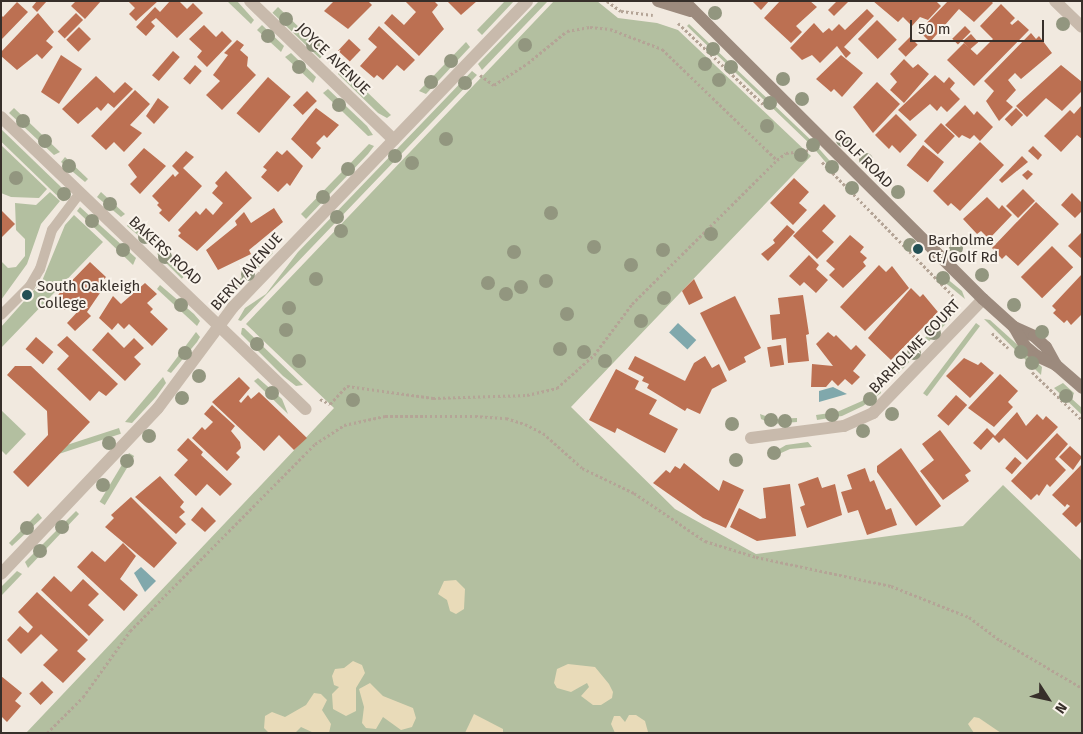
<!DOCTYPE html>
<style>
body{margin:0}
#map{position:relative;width:1083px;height:734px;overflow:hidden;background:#f1e9df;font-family:"Fira Sans",sans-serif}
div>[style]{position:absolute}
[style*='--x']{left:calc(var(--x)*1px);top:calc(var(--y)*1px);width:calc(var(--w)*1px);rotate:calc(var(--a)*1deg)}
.green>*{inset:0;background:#b3bfa0;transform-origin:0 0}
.sand>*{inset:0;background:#e9dbb9}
.water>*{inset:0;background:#80a8ac;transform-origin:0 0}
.building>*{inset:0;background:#bc7052;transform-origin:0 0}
.path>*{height:3px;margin-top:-1.5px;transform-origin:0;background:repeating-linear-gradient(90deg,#b4a496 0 2.5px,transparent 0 5px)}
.lane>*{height:10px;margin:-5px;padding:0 5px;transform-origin:5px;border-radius:5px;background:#c8baac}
.street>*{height:12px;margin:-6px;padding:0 6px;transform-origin:6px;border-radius:6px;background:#c8baac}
.secondary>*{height:12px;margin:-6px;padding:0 6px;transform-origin:6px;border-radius:6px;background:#9c8a7d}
.trees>*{width:14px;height:14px;margin:-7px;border-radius:50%;background:#92967f}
.dots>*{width:14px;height:14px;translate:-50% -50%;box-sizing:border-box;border:2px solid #f9f3eb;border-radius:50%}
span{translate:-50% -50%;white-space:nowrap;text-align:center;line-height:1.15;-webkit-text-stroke:4px #f9f3eb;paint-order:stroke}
.street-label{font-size:15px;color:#372f2a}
.poi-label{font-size:15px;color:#372f2a}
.left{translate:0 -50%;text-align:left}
.frame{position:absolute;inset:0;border:2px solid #372f2a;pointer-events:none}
.north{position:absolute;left:1023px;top:674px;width:50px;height:50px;-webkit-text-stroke:4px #f9f3eb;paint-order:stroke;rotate:125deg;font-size:14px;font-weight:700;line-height:20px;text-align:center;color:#372f2a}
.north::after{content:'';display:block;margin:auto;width:18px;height:22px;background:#372f2a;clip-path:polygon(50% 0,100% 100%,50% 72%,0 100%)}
.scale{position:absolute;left:910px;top:20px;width:134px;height:22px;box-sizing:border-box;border:2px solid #372f2a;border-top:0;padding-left:6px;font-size:15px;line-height:18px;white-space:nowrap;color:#372f2a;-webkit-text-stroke:4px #f9f3eb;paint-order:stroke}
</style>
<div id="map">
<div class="green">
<i style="clip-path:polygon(227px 1px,237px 1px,254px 20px,251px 24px)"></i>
<i style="clip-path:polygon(505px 1px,514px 1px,482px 35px,477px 30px)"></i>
<i style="clip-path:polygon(539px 1px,548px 1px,482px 70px,478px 64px)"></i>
<i style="clip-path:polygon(554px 1px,597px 1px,618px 18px,657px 23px,678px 30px,811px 156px,571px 407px,675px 509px,756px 554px,963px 526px,1003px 485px,1082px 561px,1082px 733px,26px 733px,334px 408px,246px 324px)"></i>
<i style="left:278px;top:7px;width:66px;height:8px;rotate:44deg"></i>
<i style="clip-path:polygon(689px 24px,814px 143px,837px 169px,833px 171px,811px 145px,687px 26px)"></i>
<i style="clip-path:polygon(262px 25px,284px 46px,281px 52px,257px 30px)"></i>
<i style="clip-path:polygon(466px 42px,470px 47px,426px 94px,419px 91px)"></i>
<i style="clip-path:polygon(291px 53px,316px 77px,313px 83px,285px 57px)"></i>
<i style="clip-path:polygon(341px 67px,391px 115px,387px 118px,378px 113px,338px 74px)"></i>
<i style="clip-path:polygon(472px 71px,477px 75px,241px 321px,238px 320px,245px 308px,266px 294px,298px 252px)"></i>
<i style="clip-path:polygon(328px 89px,367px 126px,373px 135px,368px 136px,323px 93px)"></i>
<i style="clip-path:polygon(14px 108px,60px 152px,54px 155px,9px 113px)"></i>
<i style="left:1px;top:129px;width:95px;height:9px;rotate:44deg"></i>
<i style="clip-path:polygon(369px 144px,374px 146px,368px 154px,306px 219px,301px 214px)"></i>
<i style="clip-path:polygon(1px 145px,47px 189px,39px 198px,11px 197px,1px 193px)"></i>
<i style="clip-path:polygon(65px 157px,88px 179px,85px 182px,61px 162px)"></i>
<i style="clip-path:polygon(50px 192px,60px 201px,41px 224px,27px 264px,1px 300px,1px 261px,8px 268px,16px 267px,25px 256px,25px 239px,16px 230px,15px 203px,36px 205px)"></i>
<i style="clip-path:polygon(101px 192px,125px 214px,121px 217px,97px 197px)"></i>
<i style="clip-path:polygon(80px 207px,136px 258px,133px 265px,77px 211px)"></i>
<i style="clip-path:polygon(74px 215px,103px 242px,1px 348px,1px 327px,42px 281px,65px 225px)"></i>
<i style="clip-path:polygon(131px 220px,154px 243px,151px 246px,127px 226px)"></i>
<i style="clip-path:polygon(271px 246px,273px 253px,229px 299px,220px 300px)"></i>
<i style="left:162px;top:249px;width:35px;height:7px;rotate:45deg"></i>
<i style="clip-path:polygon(940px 273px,962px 291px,965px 299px,937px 276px)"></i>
<i style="clip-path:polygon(160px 285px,194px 314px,200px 321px,197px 326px,157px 289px)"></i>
<i style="clip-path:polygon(958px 304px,959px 310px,894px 378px,888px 376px)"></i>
<i style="clip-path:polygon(984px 319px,990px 320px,1042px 367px,1041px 375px)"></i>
<i style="left:976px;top:323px;width:5px;height:88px;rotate:37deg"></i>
<i style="clip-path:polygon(242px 328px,244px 328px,303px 385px,296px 386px,283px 376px,241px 334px)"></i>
<i style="clip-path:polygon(196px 332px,200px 337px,197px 342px,171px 373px,167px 371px)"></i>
<i style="clip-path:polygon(163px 377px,166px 383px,156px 397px,132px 423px,125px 422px)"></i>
<i style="clip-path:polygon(258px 378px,282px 399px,288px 414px,254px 381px)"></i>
<i style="clip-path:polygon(1063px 383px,1074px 393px,1072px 399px,1082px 408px,1082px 415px,1054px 388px)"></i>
<i style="clip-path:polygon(879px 386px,881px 393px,863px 406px,842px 416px,817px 420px,816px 415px,837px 412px,862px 401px)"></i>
<i style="clip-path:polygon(1px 410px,26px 434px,6px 455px,1px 450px)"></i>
<i style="clip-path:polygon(760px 414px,774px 419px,797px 418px,797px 422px,772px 424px,761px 419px)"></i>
<i style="left:119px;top:428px;width:6px;height:88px;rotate:72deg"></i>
<i style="clip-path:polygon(808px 442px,812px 447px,790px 449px,770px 458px,769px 455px,786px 445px)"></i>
<i style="left:129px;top:453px;width:6px;height:57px;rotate:31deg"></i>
<i style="clip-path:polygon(76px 511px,79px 514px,28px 568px,25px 562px)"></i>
<i style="clip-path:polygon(38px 513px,42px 518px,12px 546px,9px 543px)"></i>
<i style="clip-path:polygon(17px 571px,22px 574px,1px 596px,1px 587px)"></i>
</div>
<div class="sand">
<i style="clip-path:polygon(456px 580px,465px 589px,464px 609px,456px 614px,450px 611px,447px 600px,438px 594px,444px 581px)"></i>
<i style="clip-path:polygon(353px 661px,362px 665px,365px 673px,356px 688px,356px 711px,346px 716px,333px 709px,332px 694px,339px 687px,334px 685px,332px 676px,335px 669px,344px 668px)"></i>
<i style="clip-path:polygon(568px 664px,595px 667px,609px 684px,613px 692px,612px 698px,601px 705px,593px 705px,581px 696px,589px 687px,587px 683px,571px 692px,557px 688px,554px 683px,557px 669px)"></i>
<i style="clip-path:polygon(370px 683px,383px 696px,413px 708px,416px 718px,412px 727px,401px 730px,383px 717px,376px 729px,366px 728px,362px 723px,364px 707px,359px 689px)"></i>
<i style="clip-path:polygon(314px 693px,321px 694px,327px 700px,322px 710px,331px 724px,329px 733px,314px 733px,301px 727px,295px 733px,269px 733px,264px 728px,265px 716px,272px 712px,285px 717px,306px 705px)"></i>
<i style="clip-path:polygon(474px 714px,503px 729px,503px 733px,465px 733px)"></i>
<i style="clip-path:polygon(629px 715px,636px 715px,645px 721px,648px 732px,615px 733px,611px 724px,614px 716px,620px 716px,625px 722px)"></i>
<i style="clip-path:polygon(974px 717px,979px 718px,1001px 733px,974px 733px,968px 724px)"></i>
</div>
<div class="water">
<i style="left:678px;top:323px;width:25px;height:13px;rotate:43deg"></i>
<i style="clip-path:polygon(833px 387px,847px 394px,819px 402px,819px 391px)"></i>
<i style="clip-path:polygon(141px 567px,156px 581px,145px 592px,134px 573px)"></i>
</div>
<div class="building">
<i style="clip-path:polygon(37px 1px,47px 1px,37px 12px,32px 7px)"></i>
<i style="clip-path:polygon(76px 1px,101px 1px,85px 19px,71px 6px)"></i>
<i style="clip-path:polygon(128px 1px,158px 1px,136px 21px,129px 14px,135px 8px)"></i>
<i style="clip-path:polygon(170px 1px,179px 1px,187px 9px,193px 3px,203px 13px,177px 38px,156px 18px,151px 22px,155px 26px,146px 36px,136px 27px,155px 7px,160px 12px)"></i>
<i style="clip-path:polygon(334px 1px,368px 1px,372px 5px,348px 29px,324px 11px)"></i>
<i style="clip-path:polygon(405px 1px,434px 1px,438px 5px,432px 12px,444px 29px,419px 56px,384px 23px,392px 14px,404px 25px,416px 12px)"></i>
<i style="clip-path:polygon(447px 1px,477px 1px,461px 15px)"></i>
<i style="clip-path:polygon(752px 1px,769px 1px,761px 10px)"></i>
<i style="clip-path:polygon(780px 1px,810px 1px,817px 7px,796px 26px,802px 32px,791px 43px,764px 18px)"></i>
<i style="clip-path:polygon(837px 1px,849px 1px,834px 16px,828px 10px)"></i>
<i style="clip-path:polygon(873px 1px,936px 1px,941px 6px,928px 20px,920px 17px,912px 26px,903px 17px,898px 22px)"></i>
<i style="clip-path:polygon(948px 1px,991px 1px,993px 3px,974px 22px,959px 9px,930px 42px,919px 31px)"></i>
<i style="clip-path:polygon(17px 2px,28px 12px,1px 40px,1px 15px,3px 17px)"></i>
<i style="clip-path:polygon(1001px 4px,1015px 18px,1010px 23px,1012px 25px,1018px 20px,1029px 30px,974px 86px,947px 60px,964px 43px,977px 55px,993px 39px,980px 26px)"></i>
<i style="clip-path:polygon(867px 9px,874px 16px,844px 47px,851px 53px,846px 58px,837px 46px,820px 63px,812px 55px,802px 60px,790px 48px,814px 23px,823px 33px,829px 28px,832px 31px,839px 24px,845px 30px)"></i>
<i style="clip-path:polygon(38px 13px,54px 32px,46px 41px,53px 47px,42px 59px,37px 54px,17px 70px,1px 56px,1px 52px)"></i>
<i style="left:76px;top:13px;width:10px;height:26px;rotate:45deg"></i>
<i style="left:877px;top:20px;width:28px;height:27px;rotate:45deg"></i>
<i style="clip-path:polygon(204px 25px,216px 37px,222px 31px,232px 41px,207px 67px,197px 57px,202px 51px,189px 39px)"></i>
<i style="clip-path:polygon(379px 26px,415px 60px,404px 71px,397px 65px,383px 80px,377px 75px,374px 78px,360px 66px,377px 47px,368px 39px)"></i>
<i style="left:965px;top:26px;width:8px;height:18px;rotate:45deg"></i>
<i style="left:79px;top:27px;width:17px;height:18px;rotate:45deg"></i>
<i style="clip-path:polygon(1031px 33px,1036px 39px,1039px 36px,1052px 53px,1021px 79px,1015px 73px,1008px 80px,1016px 90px,1006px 101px,1013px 107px,999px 121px,986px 101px,994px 91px,984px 81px)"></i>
<i style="left:971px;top:34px;width:11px;height:11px;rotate:49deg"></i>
<i style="left:910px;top:37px;width:11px;height:17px;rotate:45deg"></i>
<i style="left:349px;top:39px;width:16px;height:16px;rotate:43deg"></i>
<i style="clip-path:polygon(237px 40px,244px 45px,240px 50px,248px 57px,247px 66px,256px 75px,222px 110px,206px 95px,220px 81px,213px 75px,228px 55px,224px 53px)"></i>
<i style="left:173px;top:51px;width:9px;height:32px;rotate:41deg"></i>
<i style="clip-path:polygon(61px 55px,82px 69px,59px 104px,41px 92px)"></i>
<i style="clip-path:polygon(841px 55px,863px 73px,842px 97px,834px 89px,831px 92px,816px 79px)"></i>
<i style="clip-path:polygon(904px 59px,913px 68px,918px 64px,929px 74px,904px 103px,890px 90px,897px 82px,890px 74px)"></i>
<i style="left:195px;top:65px;width:9px;height:18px;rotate:41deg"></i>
<i style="clip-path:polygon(1061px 65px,1082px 82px,1082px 91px,1062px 111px,1046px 98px,1027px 117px,1016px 106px)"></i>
<i style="clip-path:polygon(935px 75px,944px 83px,949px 77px,955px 83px,950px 89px,960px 99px,947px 112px,941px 106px,937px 111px,930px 104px,910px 121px,898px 110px)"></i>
<i style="clip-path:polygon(96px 76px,114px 93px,125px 82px,133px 89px,114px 108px,108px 103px,101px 111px,97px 107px,78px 124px,62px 109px)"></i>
<i style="left:268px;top:77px;width:30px;height:48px;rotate:41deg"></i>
<i style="clip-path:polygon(877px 82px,900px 104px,873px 133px,853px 107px)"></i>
<i style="clip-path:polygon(135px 90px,150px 104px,130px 125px,142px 133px,124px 152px,114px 142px,106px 150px,91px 136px)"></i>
<i style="left:307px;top:91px;width:14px;height:20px;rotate:45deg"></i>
<i style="clip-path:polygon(158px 98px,169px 107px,154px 124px,146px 116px)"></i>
<i style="clip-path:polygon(965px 105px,974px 115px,977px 111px,993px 127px,980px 141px,974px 135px,970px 139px,962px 135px,959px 138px,945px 125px)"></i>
<i style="clip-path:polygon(1082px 105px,1082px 139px,1077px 135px,1061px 152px,1044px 136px,1070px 110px,1074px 114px)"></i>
<i style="clip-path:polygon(316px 108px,339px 125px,327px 138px,324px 135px,316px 143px,321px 148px,312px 159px,291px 139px)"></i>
<i style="left:1016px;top:108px;width:10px;height:16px;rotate:45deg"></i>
<i style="clip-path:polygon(896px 114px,917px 135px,900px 153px,892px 145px,889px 149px,875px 135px)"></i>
<i style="left:941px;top:123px;width:19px;height:25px;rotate:43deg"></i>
<i style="clip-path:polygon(980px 142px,1004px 165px,960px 211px,951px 203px,948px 206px,933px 191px)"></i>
<i style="left:923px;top:145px;width:27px;height:26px;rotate:39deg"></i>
<i style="clip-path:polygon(1033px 146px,1042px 155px,1038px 160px,1028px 151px)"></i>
<i style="clip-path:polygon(144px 148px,166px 166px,140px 194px,130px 184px,137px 177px,128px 165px)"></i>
<i style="clip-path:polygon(287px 150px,303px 166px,290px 186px,287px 183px,278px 192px,261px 177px,267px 170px,263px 167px,277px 151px,282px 155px)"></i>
<i style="clip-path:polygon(186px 151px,194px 157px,183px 168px,202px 186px,169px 222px,159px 213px,162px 210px,157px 205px,159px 203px,152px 196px,173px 174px,175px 177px,179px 173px,172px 166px)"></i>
<i style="clip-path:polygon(1022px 156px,1028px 162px,1002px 183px,999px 180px)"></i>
<i style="clip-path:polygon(1028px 170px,1033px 174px,1027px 180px,1022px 175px)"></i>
<i style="clip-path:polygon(226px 171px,252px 198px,197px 251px,178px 236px,181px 233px,178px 230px,196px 211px,200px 215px,206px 208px,213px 215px,223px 203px,212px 193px,218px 186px,215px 183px)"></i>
<i style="clip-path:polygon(794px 178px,809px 192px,799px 203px,807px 210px,793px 225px,770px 203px)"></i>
<i style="left:1023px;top:189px;width:17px;height:24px;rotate:45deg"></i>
<i style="clip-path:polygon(1072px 193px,1082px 203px,1082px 211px,1075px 218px,1061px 205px)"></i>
<i style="clip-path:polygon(987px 197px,999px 209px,1002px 205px,1012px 215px,989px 239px,981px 231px,977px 234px,963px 219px)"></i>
<i style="clip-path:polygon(1036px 202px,1059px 224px,1018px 266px,1006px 255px,1002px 259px,992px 248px)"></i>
<i style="clip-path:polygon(824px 204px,836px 216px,822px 231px,834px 242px,817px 259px,793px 236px)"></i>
<i style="clip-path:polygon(274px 208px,283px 222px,249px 250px,251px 254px,218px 270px,206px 250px,237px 225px,235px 221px,244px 212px,251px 223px)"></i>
<i style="clip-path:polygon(1px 210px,15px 224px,1px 238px)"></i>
<i style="clip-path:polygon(787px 225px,795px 232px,768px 261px,761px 254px,775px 243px,773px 240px)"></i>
<i style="clip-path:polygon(1081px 233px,1082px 234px,1082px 259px,1068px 246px)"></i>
<i style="clip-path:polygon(850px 235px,864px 247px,860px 252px,867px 258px,863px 262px,866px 266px,843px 288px,829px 275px,835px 269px,826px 261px)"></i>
<i style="left:1052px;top:246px;width:30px;height:44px;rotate:45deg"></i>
<i style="clip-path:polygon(809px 255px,819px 265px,816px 269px,828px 280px,816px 293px,804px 282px,800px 286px,789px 276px)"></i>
<i style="clip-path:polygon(90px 262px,106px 277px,96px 288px,100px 293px,87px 312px,91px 316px,75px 331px,67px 323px,82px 307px,74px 300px,65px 310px,54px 299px)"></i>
<i style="clip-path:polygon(879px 265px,886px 272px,892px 266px,909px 288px,865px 331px,840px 307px)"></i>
<i style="clip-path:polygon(1082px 274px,1082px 314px,1071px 325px,1067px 320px,1064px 323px,1053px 313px,1056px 310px,1052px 306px)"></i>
<i style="clip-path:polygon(694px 279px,703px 298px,689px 305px,682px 291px)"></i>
<i style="clip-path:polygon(145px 283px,157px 294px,147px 303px,153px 309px,150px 312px,168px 329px,152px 346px,129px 324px,124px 329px,118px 323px,112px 330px,99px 318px,113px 296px,121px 304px)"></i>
<i style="clip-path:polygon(911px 288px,920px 297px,923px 294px,938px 312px,891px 360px,868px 338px)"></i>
<i style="clip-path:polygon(803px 295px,809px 334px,806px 335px,809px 361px,788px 363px,786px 338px,772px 340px,770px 315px,780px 314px,778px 298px)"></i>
<i style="clip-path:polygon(735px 296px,761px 348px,744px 357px,746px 362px,729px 371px,700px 313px)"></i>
<i style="clip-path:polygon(108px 332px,124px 348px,134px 338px,144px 348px,134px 357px,141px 364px,125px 381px,92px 350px)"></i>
<i style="clip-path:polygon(828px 332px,834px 337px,836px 335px,851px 350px,856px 345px,866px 355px,853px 371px,860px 377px,852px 385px,845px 379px,838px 386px,832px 380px,826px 387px,811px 387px,812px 364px,833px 366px,816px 344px)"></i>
<i style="clip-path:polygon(67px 336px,118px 384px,106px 396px,99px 391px,90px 401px,57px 369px,69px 356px,57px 345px)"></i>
<i style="left:36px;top:337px;width:23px;height:16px;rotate:41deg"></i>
<i style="left:781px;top:345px;width:20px;height:14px;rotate:81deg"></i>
<i style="clip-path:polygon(635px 356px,685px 381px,694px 363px,705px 356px,712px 368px,719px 364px,727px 381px,712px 389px,700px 414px,687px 408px,685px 411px,647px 388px,649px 384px,642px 381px,644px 377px,628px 369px)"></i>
<i style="clip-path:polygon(964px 358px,978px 365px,981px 362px,994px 373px,970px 398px,946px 376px)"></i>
<i style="clip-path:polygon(15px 366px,31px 366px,90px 422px,28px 487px,13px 472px,48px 435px,47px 411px,7px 375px)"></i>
<i style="clip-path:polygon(616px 369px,639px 381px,635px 389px,657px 400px,649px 414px,678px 429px,665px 453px,617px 428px,615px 433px,589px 420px)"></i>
<i style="clip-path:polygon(1000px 374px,1018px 391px,1008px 402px,1013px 407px,994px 427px,968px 408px)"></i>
<i style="clip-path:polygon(239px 377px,250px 388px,239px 401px,241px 403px,248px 395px,251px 399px,259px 392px,307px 438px,294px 450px,279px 435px,264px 451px,212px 402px)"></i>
<i style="left:956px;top:395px;width:15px;height:28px;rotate:42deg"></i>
<i style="clip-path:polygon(212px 405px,235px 426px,231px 431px,240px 442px,241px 448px,236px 453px,240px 457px,227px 471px,192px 438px,202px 427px,205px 430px,213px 422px,204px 414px)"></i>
<i style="clip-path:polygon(1017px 412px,1026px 426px,1037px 414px,1043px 420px,1046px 416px,1058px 427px,1027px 460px,1004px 438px,999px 443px,993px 437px,981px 450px,973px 443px,987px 428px,995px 436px)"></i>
<i style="clip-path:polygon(940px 430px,971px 471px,965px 475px,969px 481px,943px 500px,920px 471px,934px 460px,922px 444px)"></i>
<i style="clip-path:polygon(1057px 433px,1068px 444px,1055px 459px,1066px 470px,1050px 487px,1047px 484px,1039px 496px,1037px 494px,1031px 500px,1011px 481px)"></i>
<i style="clip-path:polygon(188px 438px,203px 452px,201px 455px,232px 484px,220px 496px,207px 484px,196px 496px,174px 475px,188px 460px,177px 450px)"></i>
<i style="clip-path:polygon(1070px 446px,1082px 457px,1073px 470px,1059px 457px)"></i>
<i style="clip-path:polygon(901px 448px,941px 506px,916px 526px,877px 472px,877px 466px)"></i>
<i style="left:1015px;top:457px;width:9px;height:15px;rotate:41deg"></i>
<i style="clip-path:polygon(684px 463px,719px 491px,723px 480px,744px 490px,726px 528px,703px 518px,653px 483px,666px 470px,670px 473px,675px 466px,680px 469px)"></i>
<i style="clip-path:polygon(1082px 464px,1082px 521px,1076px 527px,1062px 514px,1070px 506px,1067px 504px,1065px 507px,1052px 495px)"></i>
<i style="clip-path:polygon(865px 468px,870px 482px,874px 480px,886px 510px,891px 508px,897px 525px,867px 535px,858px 510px,848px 513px,841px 492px,852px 489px,847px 475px)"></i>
<i style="clip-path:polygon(160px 476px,184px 502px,180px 507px,185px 512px,179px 517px,186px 524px,176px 534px,135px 497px)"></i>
<i style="clip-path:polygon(818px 477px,822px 488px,835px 484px,842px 515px,807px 528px,800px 507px,805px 505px,798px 484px)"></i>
<i style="clip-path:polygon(790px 484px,796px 536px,757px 541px,730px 527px,739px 508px,760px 519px,766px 518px,763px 488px)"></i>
<i style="clip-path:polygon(131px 497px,177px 543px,154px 568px,105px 527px,114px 518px,111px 515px)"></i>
<i style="clip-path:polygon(202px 507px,216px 521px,205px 532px,191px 520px)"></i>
<i style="clip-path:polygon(123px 543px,136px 556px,120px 579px,138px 595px,124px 611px,77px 567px,92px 551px,105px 562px)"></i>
<i style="clip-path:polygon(54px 576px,71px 592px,83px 579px,99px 594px,88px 605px,104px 620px,89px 636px,41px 590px)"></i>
<i style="clip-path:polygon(37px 592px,88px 640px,77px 651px,86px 659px,63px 683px,43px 665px,58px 650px,41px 634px,21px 654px,7px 640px,20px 626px,28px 633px,33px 627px,18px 612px)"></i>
<i style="clip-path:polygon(1px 676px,22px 693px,15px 701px,21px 706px,7px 722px,1px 716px)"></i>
<i style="left:42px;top:681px;width:16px;height:18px;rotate:45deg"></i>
</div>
<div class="path">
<i style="--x:607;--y:1;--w:17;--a:36"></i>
<i style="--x:621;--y:11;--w:32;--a:7"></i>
<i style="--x:678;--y:23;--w:119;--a:43.6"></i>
<i style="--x:480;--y:75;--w:17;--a:36"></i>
<i style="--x:494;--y:85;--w:40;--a:-32.9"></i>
<i style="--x:528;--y:63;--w:50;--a:-39.4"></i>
<i style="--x:567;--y:31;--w:23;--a:-10"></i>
<i style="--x:590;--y:27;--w:20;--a:6"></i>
<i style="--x:610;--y:29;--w:56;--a:21"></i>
<i style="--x:662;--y:49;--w:160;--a:44"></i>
<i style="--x:822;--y:162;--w:189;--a:45.6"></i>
<i style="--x:992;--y:333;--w:22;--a:43"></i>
<i style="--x:1032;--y:372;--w:69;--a:43.8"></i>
<i style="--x:320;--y:399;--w:11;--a:27"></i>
<i style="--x:330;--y:404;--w:25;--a:-47"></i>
<i style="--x:347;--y:386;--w:87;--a:7.9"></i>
<i style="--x:433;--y:398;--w:94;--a:-1.8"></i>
<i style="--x:527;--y:395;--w:31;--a:-13"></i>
<i style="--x:557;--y:388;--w:50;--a:-41.7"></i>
<i style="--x:594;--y:355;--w:64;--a:-53.3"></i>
<i style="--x:632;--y:304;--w:204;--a:-44.8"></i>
<i style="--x:777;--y:160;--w:11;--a:-38"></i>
<i style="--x:786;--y:153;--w:26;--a:-7"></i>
<i style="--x:47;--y:733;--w:51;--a:-45"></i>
<i style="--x:83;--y:697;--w:81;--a:-54.5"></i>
<i style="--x:130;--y:631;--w:263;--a:-45.3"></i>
<i style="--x:315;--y:444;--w:35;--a:-33"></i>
<i style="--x:344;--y:425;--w:42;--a:-12.4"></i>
<i style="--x:385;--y:416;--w:90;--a:0"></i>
<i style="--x:475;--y:416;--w:31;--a:4"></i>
<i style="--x:506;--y:418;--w:20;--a:18"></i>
<i style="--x:525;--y:424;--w:20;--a:27"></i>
<i style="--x:543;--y:433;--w:52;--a:41.9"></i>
<i style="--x:582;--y:468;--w:58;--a:25.7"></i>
<i style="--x:634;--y:493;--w:86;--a:34.1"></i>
<i style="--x:705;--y:541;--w:53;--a:17.4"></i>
<i style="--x:756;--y:557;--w:138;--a:12.1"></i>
<i style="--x:891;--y:586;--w:84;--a:21.7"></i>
<i style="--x:969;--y:617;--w:39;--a:37"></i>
<i style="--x:1000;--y:640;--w:95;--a:30.3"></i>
</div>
<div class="lane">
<i style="--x:1;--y:315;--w:41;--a:-45"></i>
<i style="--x:30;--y:286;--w:20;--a:-60"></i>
<i style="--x:40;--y:269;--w:41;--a:-72.9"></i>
<i style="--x:52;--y:230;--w:46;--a:-52.9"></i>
</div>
<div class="street">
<i style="--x:250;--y:1;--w:200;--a:44"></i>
<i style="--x:1055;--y:1;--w:37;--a:44"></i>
<i style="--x:1;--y:117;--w:422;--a:43.8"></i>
<i style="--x:751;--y:438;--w:94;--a:-7.4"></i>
<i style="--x:844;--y:426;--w:32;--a:-24"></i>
<i style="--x:873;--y:413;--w:158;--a:-46"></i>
<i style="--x:1;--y:574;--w:228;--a:-46.6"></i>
<i style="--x:158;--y:408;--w:126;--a:-53.4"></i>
<i style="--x:233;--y:307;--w:424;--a:-46.1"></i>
</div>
<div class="secondary">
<i style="--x:658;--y:1;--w:34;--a:17"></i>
<i style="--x:684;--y:1;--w:422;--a:44.9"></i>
<i style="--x:983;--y:299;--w:42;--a:42.1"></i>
<i style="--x:1014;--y:327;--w:22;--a:24"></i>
<i style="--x:1034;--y:336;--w:16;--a:43"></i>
<i style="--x:1046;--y:347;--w:21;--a:61"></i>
<i style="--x:1014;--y:327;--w:22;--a:60"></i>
<i style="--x:1025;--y:346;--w:16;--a:40"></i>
<i style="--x:1037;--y:356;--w:21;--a:25"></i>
<i style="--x:1056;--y:365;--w:35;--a:41"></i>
</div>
<div class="trees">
<i style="left:715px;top:13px"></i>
<i style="left:286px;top:19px"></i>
<i style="left:1063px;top:24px"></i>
<i style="left:268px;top:36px"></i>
<i style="left:313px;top:45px"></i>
<i style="left:525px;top:45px"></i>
<i style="left:713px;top:49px"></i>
<i style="left:451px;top:61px"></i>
<i style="left:705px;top:64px"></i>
<i style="left:299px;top:67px"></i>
<i style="left:731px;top:67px"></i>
<i style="left:783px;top:79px"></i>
<i style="left:719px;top:80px"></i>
<i style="left:431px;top:82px"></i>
<i style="left:465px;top:83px"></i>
<i style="left:802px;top:99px"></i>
<i style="left:770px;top:103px"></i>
<i style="left:339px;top:105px"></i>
<i style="left:23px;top:121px"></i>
<i style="left:767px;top:126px"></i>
<i style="left:446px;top:139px"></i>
<i style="left:843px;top:140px"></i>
<i style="left:45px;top:141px"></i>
<i style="left:813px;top:145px"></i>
<i style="left:801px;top:155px"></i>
<i style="left:395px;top:156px"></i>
<i style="left:866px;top:160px"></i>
<i style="left:412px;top:163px"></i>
<i style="left:69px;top:166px"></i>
<i style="left:832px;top:167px"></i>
<i style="left:348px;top:169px"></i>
<i style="left:16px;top:178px"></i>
<i style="left:852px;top:188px"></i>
<i style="left:898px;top:192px"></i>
<i style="left:64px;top:194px"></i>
<i style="left:323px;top:197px"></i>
<i style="left:110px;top:204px"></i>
<i style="left:551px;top:213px"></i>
<i style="left:337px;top:217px"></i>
<i style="left:92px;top:221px"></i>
<i style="left:341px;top:231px"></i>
<i style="left:711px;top:234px"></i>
<i style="left:145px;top:237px"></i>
<i style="left:910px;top:245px"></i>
<i style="left:594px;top:247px"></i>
<i style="left:956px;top:248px"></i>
<i style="left:123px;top:250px"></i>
<i style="left:663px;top:250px"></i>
<i style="left:514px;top:252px"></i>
<i style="left:165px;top:257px"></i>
<i style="left:631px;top:265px"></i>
<i style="left:248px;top:274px"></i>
<i style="left:982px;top:275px"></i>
<i style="left:943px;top:278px"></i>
<i style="left:316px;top:279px"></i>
<i style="left:546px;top:281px"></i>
<i style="left:488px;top:283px"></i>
<i style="left:521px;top:287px"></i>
<i style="left:506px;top:294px"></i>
<i style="left:664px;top:298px"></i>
<i style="left:181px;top:305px"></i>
<i style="left:1014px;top:305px"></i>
<i style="left:289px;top:308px"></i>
<i style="left:567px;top:314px"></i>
<i style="left:641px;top:321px"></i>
<i style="left:286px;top:330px"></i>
<i style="left:1042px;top:332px"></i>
<i style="left:934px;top:333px"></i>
<i style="left:257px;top:344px"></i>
<i style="left:560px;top:349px"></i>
<i style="left:584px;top:352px"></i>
<i style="left:1021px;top:352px"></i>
<i style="left:185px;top:353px"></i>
<i style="left:914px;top:353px"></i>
<i style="left:299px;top:361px"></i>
<i style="left:605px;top:361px"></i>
<i style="left:1032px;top:363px"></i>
<i style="left:199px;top:376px"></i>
<i style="left:272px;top:393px"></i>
<i style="left:1066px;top:396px"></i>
<i style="left:182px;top:398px"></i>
<i style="left:870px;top:399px"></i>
<i style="left:353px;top:400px"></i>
<i style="left:892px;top:414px"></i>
<i style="left:832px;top:415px"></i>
<i style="left:771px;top:420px"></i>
<i style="left:785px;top:421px"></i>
<i style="left:732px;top:424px"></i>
<i style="left:863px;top:431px"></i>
<i style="left:149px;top:436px"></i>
<i style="left:109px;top:443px"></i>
<i style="left:774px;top:453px"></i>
<i style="left:736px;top:460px"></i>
<i style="left:127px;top:461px"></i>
<i style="left:103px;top:485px"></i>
<i style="left:62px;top:527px"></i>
<i style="left:27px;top:528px"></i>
<i style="left:40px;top:551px"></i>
</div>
<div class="dots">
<i style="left:918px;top:249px;background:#235055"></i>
<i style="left:27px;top:295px;background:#235055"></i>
</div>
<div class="street-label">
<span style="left:333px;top:59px;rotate:44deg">JOYCE AVENUE</span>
<span style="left:863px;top:159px;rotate:45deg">GOLF ROAD</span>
<span style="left:165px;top:251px;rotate:43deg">BAKERS ROAD</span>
<span style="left:247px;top:272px;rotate:-48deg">BERYL AVENUE</span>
<span style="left:915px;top:347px;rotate:-46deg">BARHOLME COURT</span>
</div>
<div class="poi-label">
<span class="left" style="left:928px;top:249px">Barholme<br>Ct/Golf Rd</span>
<span class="left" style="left:37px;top:295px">South Oakleigh<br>College</span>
</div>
<div class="frame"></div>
<div class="north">N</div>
<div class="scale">50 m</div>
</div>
